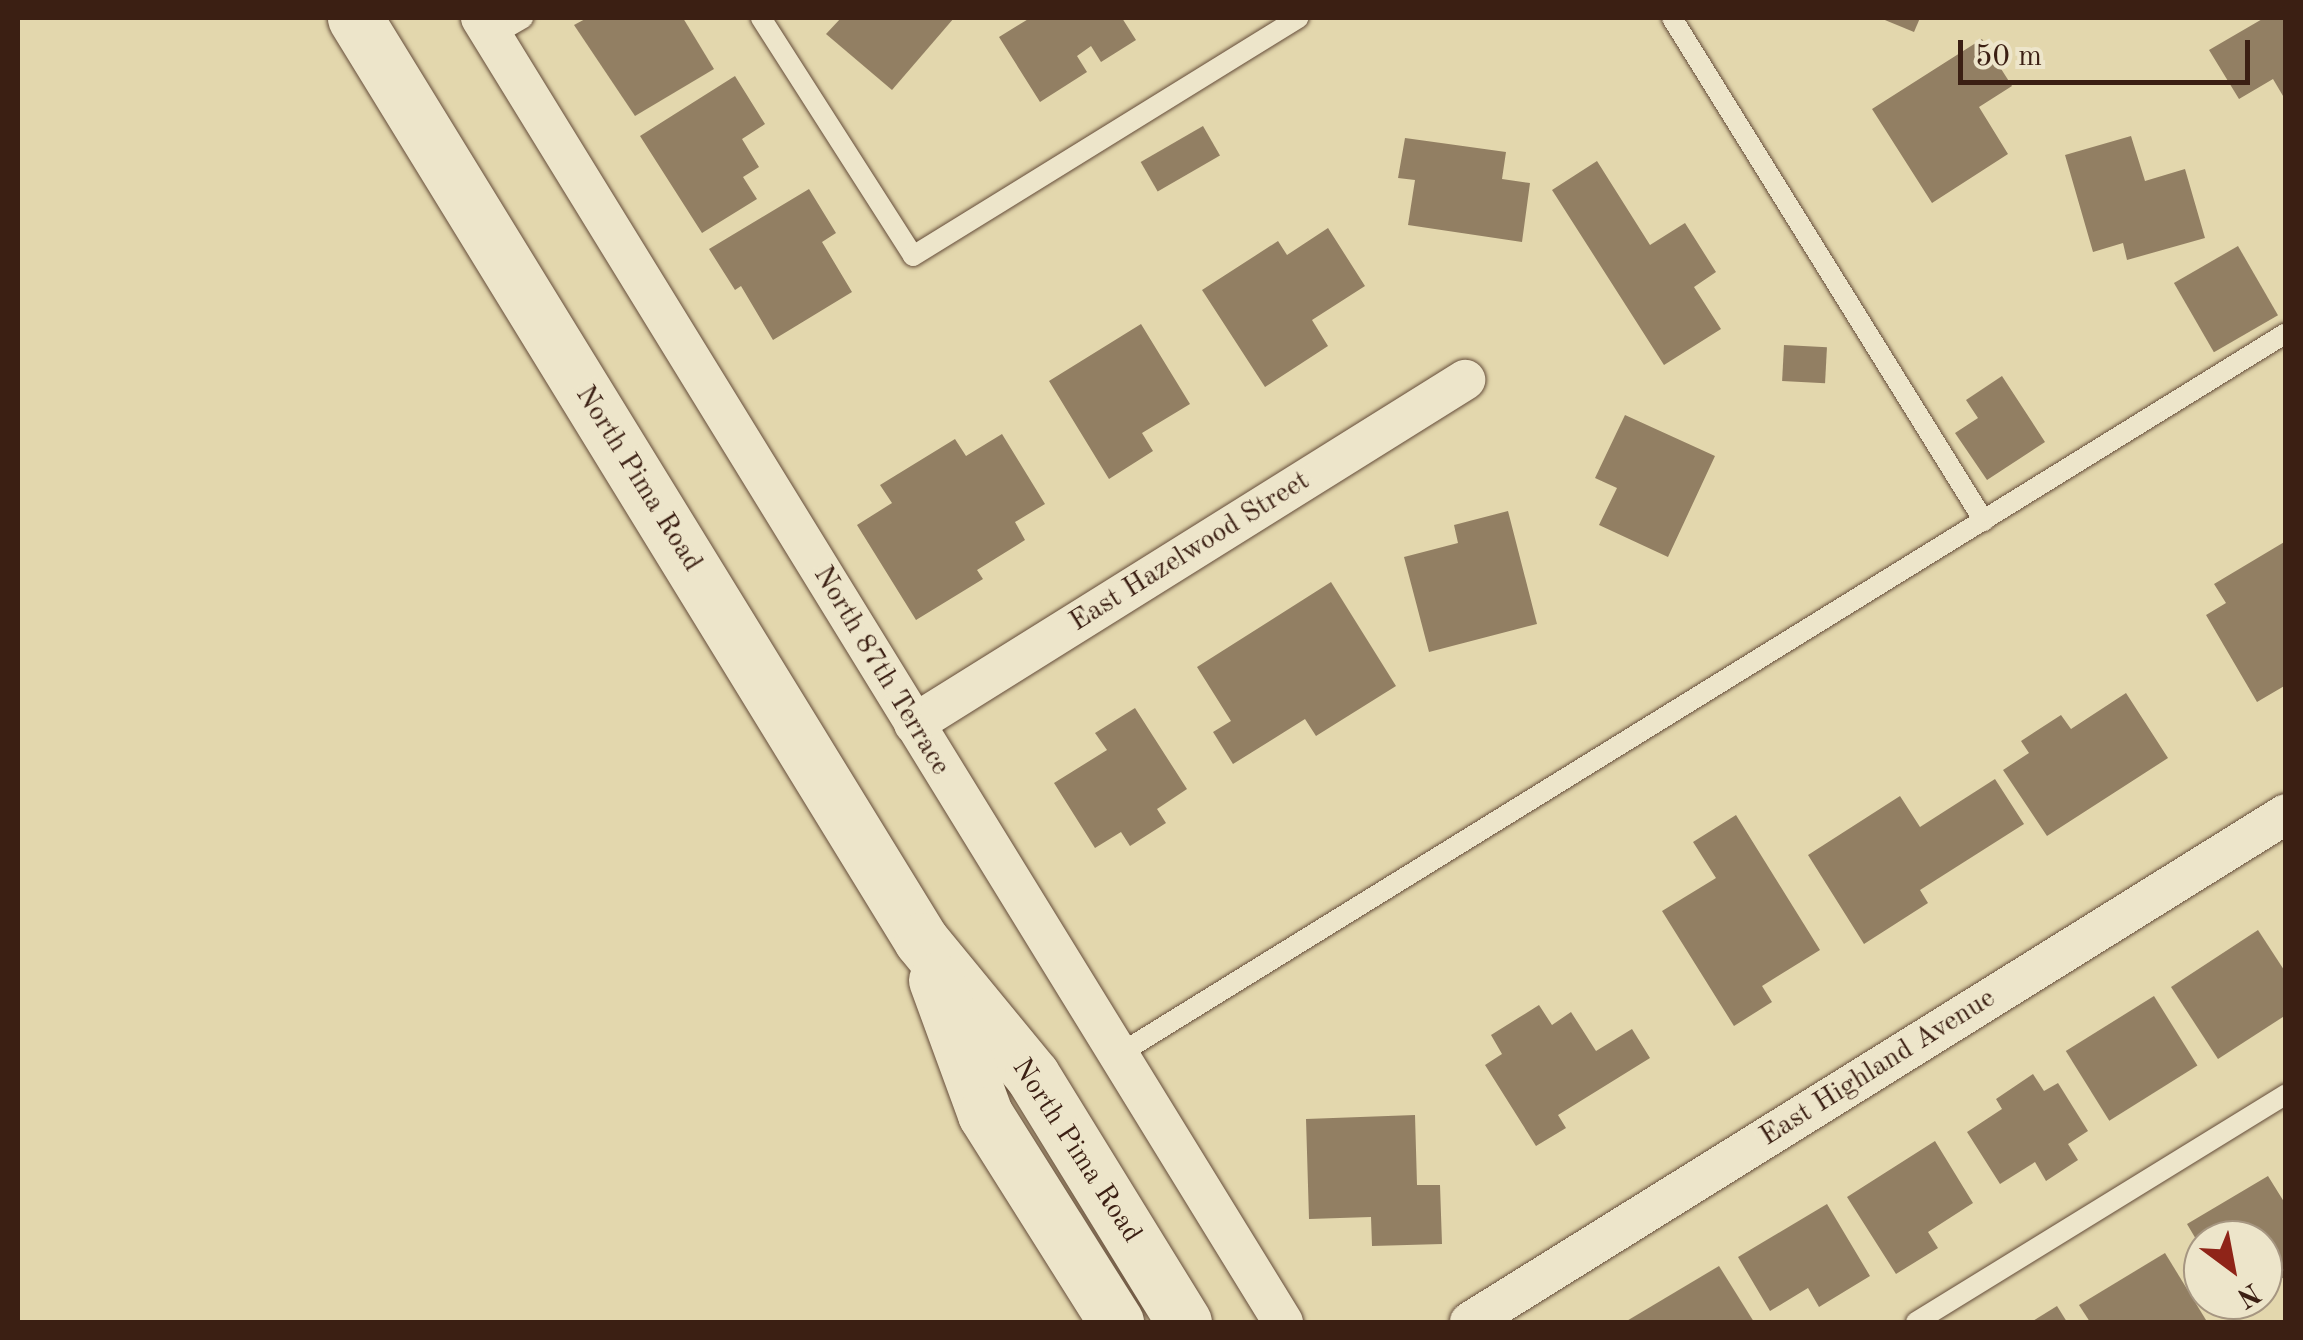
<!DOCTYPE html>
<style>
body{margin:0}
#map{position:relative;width:2303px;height:1340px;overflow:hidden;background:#e3d7ad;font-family:"Old Standard TT",serif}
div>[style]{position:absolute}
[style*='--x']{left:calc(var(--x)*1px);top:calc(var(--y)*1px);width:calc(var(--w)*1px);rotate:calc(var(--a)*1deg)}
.building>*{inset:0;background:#927f63;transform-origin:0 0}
.roads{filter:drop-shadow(0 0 2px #654d3a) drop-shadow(0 0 2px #654d3a)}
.service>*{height:20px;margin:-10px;padding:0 10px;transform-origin:10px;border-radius:10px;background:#ede5ca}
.minor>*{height:40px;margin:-20px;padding:0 20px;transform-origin:20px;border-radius:20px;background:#ede5ca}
.secondary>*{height:55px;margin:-27.5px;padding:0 27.5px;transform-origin:27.5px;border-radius:27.5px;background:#ede5ca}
span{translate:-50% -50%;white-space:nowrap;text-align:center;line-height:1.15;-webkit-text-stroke:10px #ede5ca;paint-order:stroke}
.street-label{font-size:28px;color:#3b1f13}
.frame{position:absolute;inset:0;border:20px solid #3b1f13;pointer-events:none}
.north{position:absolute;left:2183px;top:1220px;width:100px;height:100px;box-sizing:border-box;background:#ede5ca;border:2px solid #a69681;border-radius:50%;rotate:148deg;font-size:28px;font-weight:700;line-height:40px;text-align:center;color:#3b1f13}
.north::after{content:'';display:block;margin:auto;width:35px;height:45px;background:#8f2418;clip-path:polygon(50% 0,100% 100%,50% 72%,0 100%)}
.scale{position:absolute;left:1958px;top:40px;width:292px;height:45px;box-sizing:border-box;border:5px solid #3b1f13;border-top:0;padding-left:12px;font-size:30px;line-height:35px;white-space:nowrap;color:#3b1f13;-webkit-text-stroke:8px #ede5ca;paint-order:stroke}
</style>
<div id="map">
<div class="building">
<i style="clip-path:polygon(587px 18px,683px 18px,714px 69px,635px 116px,574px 25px)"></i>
<i style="clip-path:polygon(841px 18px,954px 18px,892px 90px,826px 34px)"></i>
<i style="clip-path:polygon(1030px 18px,1122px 18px,1136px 40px,1101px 62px,1091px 46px,1077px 56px,1087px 72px,1040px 102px,999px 37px)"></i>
<i style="clip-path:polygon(1880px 18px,1920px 18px,1914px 32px)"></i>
<i style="clip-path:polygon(2264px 18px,2286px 18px,2286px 101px,2273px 79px,2239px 99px,2209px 50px)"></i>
<i style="clip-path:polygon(1982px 39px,2012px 86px,1979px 107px,2008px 154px,1932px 203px,1872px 109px)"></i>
<i style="clip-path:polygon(735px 76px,765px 124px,742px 139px,759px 167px,743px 177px,757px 199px,702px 233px,640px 136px)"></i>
<i style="left:1203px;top:126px;width:34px;height:72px;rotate:60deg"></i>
<i style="clip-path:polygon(2131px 136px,2145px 181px,2185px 169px,2205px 238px,2127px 260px,2123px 243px,2093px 252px,2065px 155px)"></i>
<i style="clip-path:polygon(1405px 138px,1506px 152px,1502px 179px,1530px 183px,1522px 242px,1408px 225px,1415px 180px,1398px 178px)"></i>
<i style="clip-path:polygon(1597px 161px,1650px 245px,1685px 223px,1716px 272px,1694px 287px,1721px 329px,1664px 365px,1552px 190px)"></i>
<i style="clip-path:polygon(809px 189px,836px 233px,822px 242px,852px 292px,773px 340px,741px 286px,735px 290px,709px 249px)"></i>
<i style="clip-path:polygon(1328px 228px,1365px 286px,1312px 320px,1328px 346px,1265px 387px,1202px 290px,1278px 241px,1287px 255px)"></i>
<i style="left:2238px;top:246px;width:80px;height:74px;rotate:60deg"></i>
<i style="clip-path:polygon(1141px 324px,1190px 404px,1142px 433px,1153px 451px,1109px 479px,1049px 381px)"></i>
<i style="left:1784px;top:345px;width:43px;height:36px;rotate:3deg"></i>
<i style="clip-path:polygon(2002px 376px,2045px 442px,1987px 480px,1955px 433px,1978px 418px,1966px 400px)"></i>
<i style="clip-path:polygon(1625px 415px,1715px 456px,1668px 557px,1599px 525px,1617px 488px,1595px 478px)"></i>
<i style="clip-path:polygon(1002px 434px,1045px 504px,1015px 522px,1025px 540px,977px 570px,983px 579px,916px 620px,857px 525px,892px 503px,880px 485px,955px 439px,966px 456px)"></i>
<i style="clip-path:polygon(1508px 511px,1537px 624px,1429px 652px,1404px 557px,1458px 543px,1454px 525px)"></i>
<i style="clip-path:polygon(2286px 541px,2286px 685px,2257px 702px,2206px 615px,2226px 603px,2214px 584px)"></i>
<i style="clip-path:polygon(1331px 582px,1396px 686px,1316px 736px,1305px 719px,1233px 764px,1213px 732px,1231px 721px,1197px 667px)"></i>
<i style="clip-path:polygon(2126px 693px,2168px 758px,2047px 836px,2003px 770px,2029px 753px,2021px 741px,2061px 715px,2071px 729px)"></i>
<i style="clip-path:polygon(1135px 708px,1187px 789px,1157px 809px,1166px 823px,1130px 846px,1121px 832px,1095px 848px,1054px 783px,1107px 750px,1095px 733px)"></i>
<i style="clip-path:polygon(1995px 779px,2024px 824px,1920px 890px,1928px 903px,1864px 944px,1808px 855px,1900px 796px,1920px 827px)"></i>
<i style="clip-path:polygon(1736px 815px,1820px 950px,1762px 986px,1772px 1002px,1734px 1026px,1662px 911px,1716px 878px,1693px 842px)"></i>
<i style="clip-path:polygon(2258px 930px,2286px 973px,2286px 1015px,2218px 1059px,2171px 987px)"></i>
<i style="left:2154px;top:996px;width:82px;height:104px;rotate:58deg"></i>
<i style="clip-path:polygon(1539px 1005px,1552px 1025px,1571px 1012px,1596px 1051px,1632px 1029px,1650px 1058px,1558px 1115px,1566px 1128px,1536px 1146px,1485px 1065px,1502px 1054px,1491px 1035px)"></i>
<i style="clip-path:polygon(2033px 1074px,2044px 1091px,2058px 1083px,2088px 1131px,2068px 1144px,2078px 1160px,2046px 1181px,2035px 1162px,2000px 1184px,1967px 1132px,2002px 1109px,1996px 1099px)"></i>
<i style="clip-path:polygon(1415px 1115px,1417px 1185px,1440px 1185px,1442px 1244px,1372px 1246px,1371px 1217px,1309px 1219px,1306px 1119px)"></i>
<i style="clip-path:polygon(1935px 1141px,1973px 1203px,1928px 1232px,1938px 1248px,1896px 1274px,1847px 1197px)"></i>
<i style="clip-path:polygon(2268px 1176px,2286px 1205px,2286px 1276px,2263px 1289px,2263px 1240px,2203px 1240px,2203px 1251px,2187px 1224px)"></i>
<i style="clip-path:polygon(1827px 1204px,1870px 1276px,1819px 1307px,1808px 1288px,1770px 1311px,1738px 1257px)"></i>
<i style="clip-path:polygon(2165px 1253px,2206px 1320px,2090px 1322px,2079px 1305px)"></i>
<i style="clip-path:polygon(1719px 1266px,1754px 1322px,1625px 1322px)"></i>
<i style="clip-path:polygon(2217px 1300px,2244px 1300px,2224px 1312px)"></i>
<i style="clip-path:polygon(2057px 1306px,2067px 1322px,2031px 1322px)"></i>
</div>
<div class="roads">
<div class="service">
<i style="--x:761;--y:18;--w:282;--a:57.4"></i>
<i style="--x:913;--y:256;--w:453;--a:-31.7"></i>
<i style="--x:1672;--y:18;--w:592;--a:58.19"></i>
<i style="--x:492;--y:36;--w:36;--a:-30"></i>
<i style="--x:1116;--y:1056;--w:1375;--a:-31.71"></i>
<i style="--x:1916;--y:1322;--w:435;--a:-31.6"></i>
</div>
<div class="minor">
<i style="--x:481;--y:18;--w:1531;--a:58.41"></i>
<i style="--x:914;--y:724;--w:650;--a:-31.98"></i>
<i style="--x:1470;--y:1322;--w:961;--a:-31.9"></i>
</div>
<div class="secondary">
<i style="--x:355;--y:18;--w:1082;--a:58.45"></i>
<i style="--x:921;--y:940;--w:175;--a:50.6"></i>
<i style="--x:1032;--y:1075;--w:290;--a:58.4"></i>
<i style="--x:936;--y:980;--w:143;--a:69.9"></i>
<i style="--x:985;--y:1114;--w:246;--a:57.8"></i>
</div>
</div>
<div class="street-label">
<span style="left:638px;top:479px;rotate:58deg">North Pima Road</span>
<span style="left:1190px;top:552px;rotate:-32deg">East Hazelwood Street</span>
<span style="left:881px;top:671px;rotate:59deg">North 87th Terrace</span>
<span style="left:1878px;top:1068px;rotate:-32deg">East Highland Avenue</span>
<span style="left:1076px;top:1151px;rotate:57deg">North Pima Road</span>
</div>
<div class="frame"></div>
<div class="north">N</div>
<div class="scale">50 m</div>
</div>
